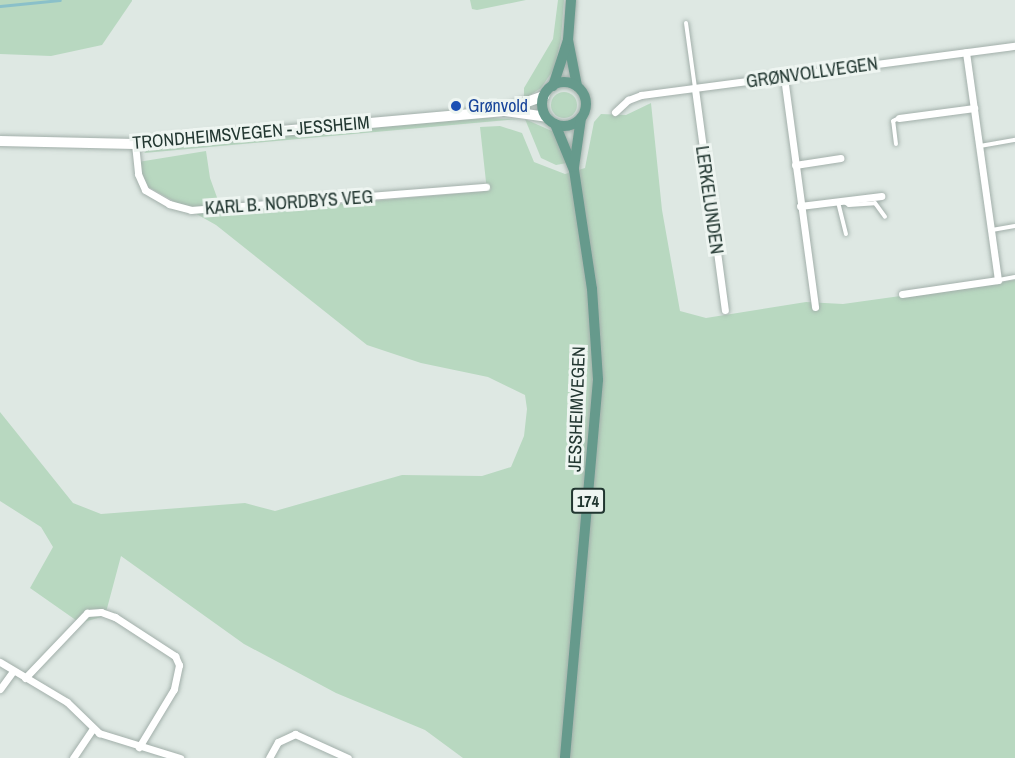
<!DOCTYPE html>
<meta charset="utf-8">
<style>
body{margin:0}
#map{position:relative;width:1015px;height:758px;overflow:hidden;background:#dee8e3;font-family:"Archivo Narrow",sans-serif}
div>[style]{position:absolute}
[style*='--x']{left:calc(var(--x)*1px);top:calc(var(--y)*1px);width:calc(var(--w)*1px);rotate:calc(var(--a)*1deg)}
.green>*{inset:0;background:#b8d8c0}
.round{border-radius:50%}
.stream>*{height:3px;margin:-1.5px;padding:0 1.5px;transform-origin:1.5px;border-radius:1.5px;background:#8ac0c9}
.roads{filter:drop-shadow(0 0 2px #a2afaa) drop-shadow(0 0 2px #a2afaa)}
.service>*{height:4px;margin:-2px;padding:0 2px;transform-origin:2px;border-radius:2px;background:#fff}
.minor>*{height:7px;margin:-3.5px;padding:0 3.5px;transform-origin:3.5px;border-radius:3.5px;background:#fff}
.secondary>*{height:10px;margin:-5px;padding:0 5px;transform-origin:5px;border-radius:5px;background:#fff}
.primary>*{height:10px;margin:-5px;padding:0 5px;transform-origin:5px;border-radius:5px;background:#669a8c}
.primary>.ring{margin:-5px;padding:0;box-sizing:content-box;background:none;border:10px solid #669a8c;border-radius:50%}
.dots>*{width:16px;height:16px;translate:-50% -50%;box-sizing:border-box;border:3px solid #eef5f1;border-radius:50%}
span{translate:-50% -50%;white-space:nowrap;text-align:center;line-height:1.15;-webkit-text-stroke:6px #eef5f1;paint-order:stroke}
.shield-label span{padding:2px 4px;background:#eef5f1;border:2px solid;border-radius:4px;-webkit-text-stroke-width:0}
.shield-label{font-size:16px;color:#213630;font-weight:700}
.street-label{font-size:18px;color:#213630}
.transit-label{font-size:18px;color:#164399}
.left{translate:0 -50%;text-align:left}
</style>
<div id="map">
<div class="green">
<i style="clip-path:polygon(0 0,132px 0,132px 1px,102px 45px,51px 56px,0 54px)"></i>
<i style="clip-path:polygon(470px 0,526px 0,477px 10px,472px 9px)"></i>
<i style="clip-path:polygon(558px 0,564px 0,561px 39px,554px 69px,541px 88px,524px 99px,524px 88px,553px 39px)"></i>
<i class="round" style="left:551px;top:92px;width:26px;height:26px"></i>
<i style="clip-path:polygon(651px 103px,662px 210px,680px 311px,706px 318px,806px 302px,843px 304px,1015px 280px,1015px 758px,463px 758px,425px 730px,336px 693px,244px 644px,121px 556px,105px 616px,80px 623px,30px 588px,53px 547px,41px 527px,0 501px,0 412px,73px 503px,101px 514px,245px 503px,275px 511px,402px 475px,482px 476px,511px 467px,524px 436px,527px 409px,525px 395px,488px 377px,421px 363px,367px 345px,216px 225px,143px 184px,138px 162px,206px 151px,210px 178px,223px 214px,487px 191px,480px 127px,500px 126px,522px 133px,534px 162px,565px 174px,585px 168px,594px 122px,601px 114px,626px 115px)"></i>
<i style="clip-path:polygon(485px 118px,519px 119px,144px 153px,151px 147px)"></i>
<i style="clip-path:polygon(525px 119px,554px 132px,567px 163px,556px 165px,541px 158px)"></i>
</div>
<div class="stream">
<i style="--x:0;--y:6;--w:60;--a:-5.7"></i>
</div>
<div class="roads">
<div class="service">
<i style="--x:686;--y:23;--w:66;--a:82.1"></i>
<i style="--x:896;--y:144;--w:23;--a:-97"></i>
<i style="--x:893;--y:121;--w:7;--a:-27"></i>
<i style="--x:980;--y:146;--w:36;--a:-10"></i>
<i style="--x:843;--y:201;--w:7;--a:34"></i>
<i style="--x:849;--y:205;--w:26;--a:-4"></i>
<i style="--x:875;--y:203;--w:17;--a:54"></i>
<i style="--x:838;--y:202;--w:33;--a:76"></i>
<i style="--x:992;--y:230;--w:23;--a:-10"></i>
<i style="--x:999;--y:280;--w:16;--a:-11"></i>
</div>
<div class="minor">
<i style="--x:784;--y:77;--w:232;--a:82.3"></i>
<i style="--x:695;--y:89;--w:223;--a:82.3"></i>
<i style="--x:615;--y:112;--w:18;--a:-43"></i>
<i style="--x:628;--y:100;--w:14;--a:-21"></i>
<i style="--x:641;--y:95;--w:377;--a:-7.5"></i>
<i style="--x:899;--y:118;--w:76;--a:-7.6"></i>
<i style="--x:135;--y:144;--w:30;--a:84"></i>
<i style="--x:138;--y:174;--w:17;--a:66"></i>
<i style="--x:145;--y:190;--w:28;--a:30"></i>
<i style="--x:169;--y:204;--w:23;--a:15"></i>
<i style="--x:191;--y:210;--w:296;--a:-4.5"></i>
<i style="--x:795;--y:165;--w:46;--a:-8.8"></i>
<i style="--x:800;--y:206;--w:82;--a:-7"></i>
<i style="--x:902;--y:294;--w:97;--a:-8.3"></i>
<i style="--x:998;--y:280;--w:230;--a:-98"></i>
<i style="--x:0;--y:662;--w:78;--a:30.8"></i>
<i style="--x:67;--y:702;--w:45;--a:44.1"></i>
<i style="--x:99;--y:733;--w:85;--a:17.2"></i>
<i style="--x:25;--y:678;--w:90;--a:-46.4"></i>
<i style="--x:87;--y:613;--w:14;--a:-4"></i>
<i style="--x:101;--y:612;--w:15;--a:20"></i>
<i style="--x:115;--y:617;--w:72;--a:33"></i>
<i style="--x:175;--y:656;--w:10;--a:66"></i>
<i style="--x:179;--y:665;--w:25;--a:102"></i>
<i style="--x:174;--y:689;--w:68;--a:121.1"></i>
<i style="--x:0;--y:689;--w:22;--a:-54"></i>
<i style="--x:73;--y:758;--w:36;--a:-56"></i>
<i style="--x:269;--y:758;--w:18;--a:-61"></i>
<i style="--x:278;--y:742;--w:19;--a:-25"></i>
<i style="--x:295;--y:734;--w:58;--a:24.4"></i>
</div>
<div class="secondary">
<i style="--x:505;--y:111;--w:42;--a:8.1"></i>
<i style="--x:0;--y:141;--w:135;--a:1.3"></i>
<i style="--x:135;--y:144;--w:368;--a:-5.1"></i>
<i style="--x:502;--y:111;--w:45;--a:-19.7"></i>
</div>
<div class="primary">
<i style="--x:568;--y:40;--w:47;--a:78.9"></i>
<i class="ring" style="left:542px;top:82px;width:34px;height:34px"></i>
<i style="--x:553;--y:86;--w:48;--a:-71.9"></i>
<i style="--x:568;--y:40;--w:40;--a:-85.7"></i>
<i style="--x:555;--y:124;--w:50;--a:67.6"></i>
<i style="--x:574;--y:170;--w:120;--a:81.4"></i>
<i style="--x:592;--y:289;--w:91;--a:86.2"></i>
<i style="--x:598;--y:380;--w:379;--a:95"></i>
<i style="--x:574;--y:167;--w:49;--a:-81.9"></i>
</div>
</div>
<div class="dots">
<i style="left:456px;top:106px;background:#1a4fb4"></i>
</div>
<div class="shield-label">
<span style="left:588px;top:501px">174</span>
</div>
<div class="street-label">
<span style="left:812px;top:73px;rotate:-8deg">GRØNVOLLVEGEN</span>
<span style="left:251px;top:133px;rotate:-5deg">TRONDHEIMSVEGEN - JESSHEIM</span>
<span style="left:709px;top:200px;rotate:82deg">LERKELUNDEN</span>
<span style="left:289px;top:203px;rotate:-4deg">KARL B. NORDBYS VEG</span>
<span style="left:577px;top:409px;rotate:-88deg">JESSHEIMVEGEN</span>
</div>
<div class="transit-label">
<span class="left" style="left:468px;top:106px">Grønvold</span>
</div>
</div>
